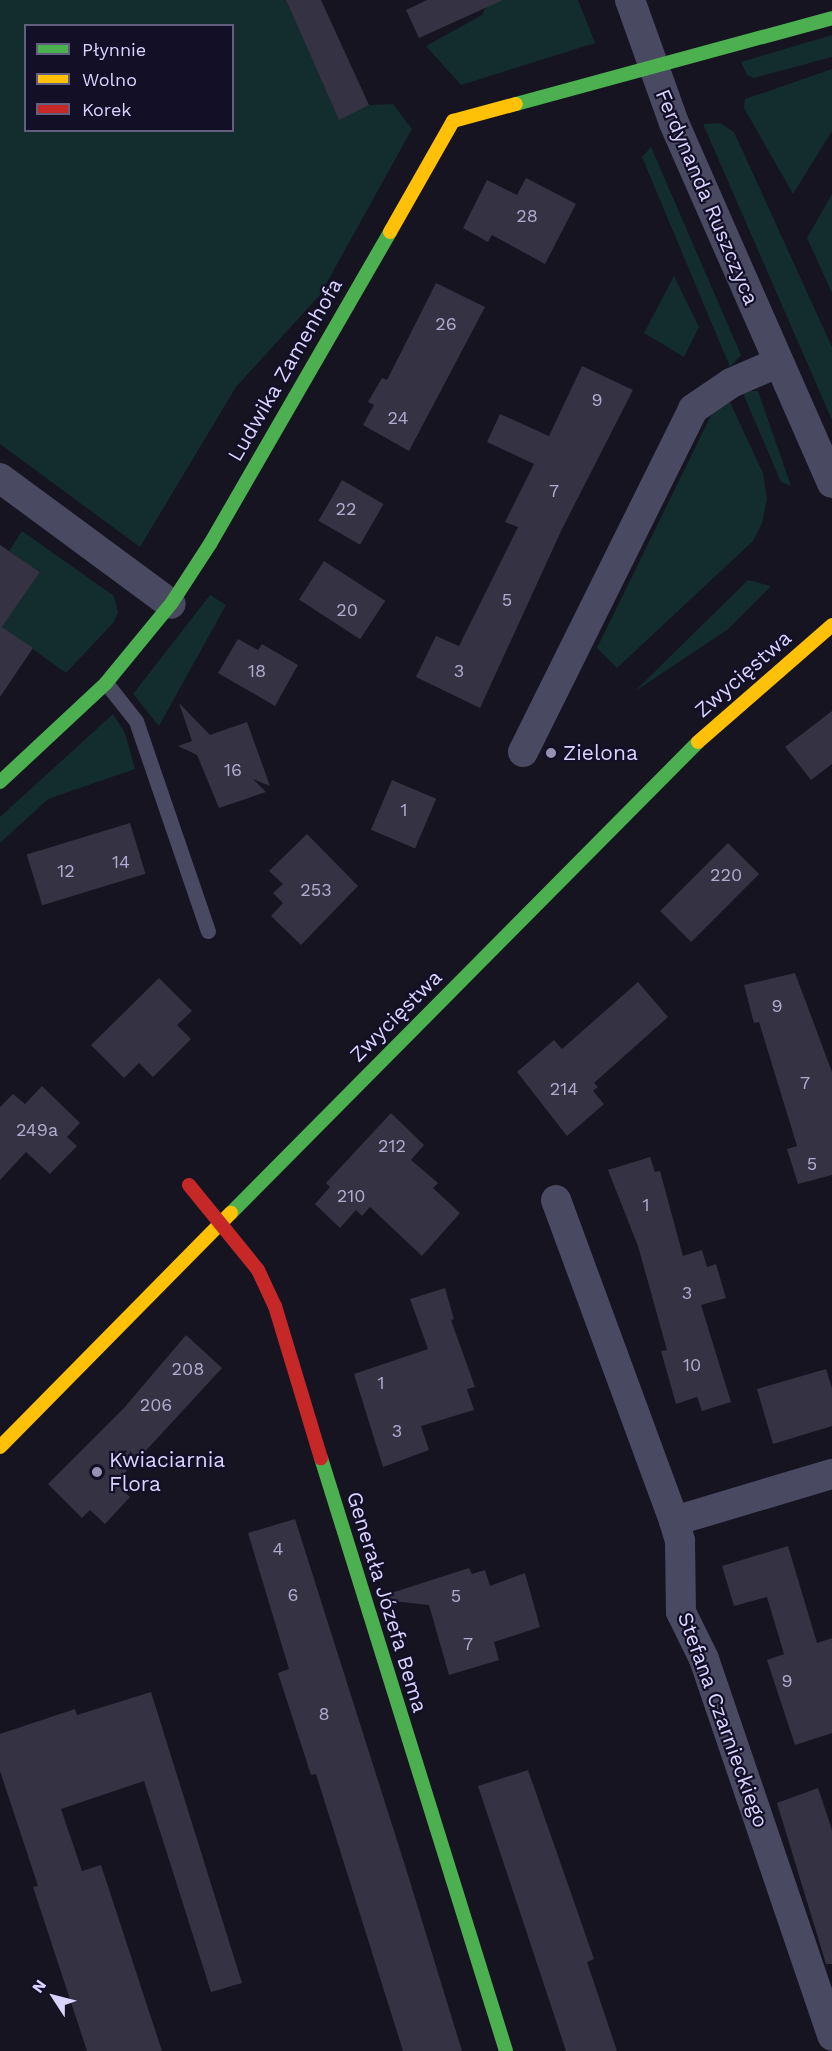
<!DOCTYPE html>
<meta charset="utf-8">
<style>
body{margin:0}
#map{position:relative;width:832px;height:2051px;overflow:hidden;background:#161421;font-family:"Work Sans",sans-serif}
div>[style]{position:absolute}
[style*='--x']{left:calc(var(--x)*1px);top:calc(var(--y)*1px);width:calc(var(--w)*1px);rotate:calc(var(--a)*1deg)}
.green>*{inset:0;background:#132c2d}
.building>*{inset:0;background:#343243;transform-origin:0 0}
.lane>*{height:15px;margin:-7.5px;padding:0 7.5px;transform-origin:7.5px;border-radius:7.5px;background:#4a4962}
.street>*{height:30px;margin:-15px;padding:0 15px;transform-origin:15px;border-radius:15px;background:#4a4962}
.fast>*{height:14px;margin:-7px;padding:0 7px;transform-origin:7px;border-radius:7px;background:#4caf50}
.slow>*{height:14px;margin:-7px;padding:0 7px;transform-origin:7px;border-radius:7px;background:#ffc107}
.jam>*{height:14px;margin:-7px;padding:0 7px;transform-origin:7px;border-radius:7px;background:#c62828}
.dots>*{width:16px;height:16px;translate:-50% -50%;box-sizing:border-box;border:3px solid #130f26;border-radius:50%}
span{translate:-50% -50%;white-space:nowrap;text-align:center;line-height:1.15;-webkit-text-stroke:4.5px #130f26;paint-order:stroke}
.number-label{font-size:18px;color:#b0acd0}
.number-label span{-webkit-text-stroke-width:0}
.street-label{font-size:21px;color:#d9d4ff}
.poi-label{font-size:21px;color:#d9d4ff}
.left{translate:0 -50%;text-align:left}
.legend{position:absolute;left:24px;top:24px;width:210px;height:108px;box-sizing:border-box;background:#130f26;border:2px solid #625e7d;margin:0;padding:8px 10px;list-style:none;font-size:18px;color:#d9d4ff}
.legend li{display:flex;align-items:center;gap:12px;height:30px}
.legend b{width:30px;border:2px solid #625e7d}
.north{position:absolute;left:24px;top:1967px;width:60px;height:60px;-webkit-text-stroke:4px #130f26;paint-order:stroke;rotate:306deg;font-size:16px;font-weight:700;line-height:24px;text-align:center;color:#d9d4ff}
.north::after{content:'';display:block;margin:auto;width:21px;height:27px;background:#d9d4ff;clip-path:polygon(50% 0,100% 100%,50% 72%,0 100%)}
</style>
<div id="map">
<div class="green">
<i style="clip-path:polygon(evenodd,0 0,286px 0,339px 119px,369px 105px,393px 104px,412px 129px,320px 295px,236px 387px,140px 547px,0 444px,0 0,26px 26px,232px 26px,232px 130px,26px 130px,26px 26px)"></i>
<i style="clip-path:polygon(489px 0,578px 0,595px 43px,461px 85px,426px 46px,482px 15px)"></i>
<i style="clip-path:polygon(832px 35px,832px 57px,754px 78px,747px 75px,741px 62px)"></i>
<i style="clip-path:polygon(832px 69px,832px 131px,793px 194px,744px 108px,745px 99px)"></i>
<i style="clip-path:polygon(720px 123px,734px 132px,832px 347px,832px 420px,703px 124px)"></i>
<i style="clip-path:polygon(651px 147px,741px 355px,730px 367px,642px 157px)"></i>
<i style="clip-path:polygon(832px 194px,832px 293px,807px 238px)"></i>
<i style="clip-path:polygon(674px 276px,699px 327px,684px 357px,644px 333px)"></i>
<i style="clip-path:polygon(742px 391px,758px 391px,791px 486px,781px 482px)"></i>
<i style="clip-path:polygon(727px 396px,763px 473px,767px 499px,762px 523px,753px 541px,617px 668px,597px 648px,717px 403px)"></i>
<i style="clip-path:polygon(22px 531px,114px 596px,118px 612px,114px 622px,66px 673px,2px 627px,40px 572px,9px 551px)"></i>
<i style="clip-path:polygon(748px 580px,771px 586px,727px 630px,634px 692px)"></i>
<i style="clip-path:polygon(210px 595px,226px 605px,159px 726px,133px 694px)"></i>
<i style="clip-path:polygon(113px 714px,125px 733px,135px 769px,48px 799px,0 843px,0 817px)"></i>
</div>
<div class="building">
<i style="clip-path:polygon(286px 0,321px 0,369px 105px,339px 120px)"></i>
<i style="clip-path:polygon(427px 0,503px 0,419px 38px,406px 10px)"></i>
<i style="clip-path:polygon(526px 178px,576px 204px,545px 264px,492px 235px,488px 242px,463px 228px,487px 180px,517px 195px)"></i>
<i style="clip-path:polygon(436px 283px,485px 307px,409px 451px,363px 425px,374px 405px,368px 402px,382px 378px,387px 380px)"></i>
<i style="clip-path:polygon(582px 366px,633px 390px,562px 529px,480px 708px,416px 677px,436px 636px,459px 646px,518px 527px,505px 522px,534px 464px,487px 442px,500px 414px,549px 436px)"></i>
<i style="left:342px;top:480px;width:48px;height:47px;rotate:30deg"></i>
<i style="clip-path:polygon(0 545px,40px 572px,2px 627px,33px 648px,0 697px)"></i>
<i style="left:324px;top:561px;width:73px;height:46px;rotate:33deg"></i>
<i style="clip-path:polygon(238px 639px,258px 650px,262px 644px,298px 665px,275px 706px,218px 673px)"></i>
<i style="clip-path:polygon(179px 703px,210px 735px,247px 722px,270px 786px,253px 779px,266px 792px,219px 808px,197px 755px,178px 746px,192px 741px)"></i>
<i style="clip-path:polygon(832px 711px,832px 764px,811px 780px,785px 747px)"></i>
<i style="left:392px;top:780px;width:48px;height:54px;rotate:23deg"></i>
<i style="left:130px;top:823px;width:53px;height:108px;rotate:73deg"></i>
<i style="clip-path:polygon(307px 834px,358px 886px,301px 945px,271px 916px,283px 903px,273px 893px,283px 884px,269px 871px)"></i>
<i style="left:728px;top:843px;width:44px;height:96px;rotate:45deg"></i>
<i style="clip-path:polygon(795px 973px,832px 1072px,832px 1175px,798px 1184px,787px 1149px,797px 1146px,759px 1022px,754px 1023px,744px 985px)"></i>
<i style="clip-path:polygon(159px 978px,192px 1011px,177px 1025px,191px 1039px,153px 1077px,139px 1063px,124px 1078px,91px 1045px)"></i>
<i style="clip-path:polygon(638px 982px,668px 1017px,594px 1083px,598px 1087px,593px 1091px,604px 1104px,567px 1136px,517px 1072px,554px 1040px,562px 1049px)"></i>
<i style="clip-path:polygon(42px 1086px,80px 1123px,67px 1137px,77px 1146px,50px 1174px,26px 1152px,0 1180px,0 1107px,13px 1094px,25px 1104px)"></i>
<i style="clip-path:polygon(391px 1113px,424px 1145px,411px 1160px,438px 1183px,433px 1188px,460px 1213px,422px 1256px,370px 1207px,362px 1216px,356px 1210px,340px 1228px,315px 1204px,330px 1187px,326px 1183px)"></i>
<i style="clip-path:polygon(650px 1157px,655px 1172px,660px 1171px,683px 1256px,702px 1250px,707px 1267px,716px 1264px,726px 1298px,701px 1305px,731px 1402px,702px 1411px,697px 1397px,676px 1404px,661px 1351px,667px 1350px,638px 1246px,608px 1170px)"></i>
<i style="clip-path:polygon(445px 1288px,454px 1319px,451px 1320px,475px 1387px,467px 1389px,474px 1410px,421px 1426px,429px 1450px,383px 1467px,354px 1374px,428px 1349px,410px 1299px)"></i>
<i style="clip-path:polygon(186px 1335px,222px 1368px,116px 1483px,130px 1497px,105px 1524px,90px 1510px,82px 1518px,48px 1484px,124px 1408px)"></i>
<i style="clip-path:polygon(826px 1369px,832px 1388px,832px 1426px,773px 1444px,757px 1389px)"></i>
<i style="clip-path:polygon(295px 1519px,408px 1875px,462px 2051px,403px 2051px,316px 1774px,311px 1775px,278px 1673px,289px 1669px,248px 1533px)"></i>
<i style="clip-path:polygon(788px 1546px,817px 1643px,832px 1638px,832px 1733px,795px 1745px,767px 1660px,784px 1654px,767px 1597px,734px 1606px,722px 1566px)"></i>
<i style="clip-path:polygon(469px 1568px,472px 1574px,485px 1570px,490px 1586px,525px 1573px,540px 1627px,494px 1642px,499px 1660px,449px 1675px,429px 1605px,383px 1600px,382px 1596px)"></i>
<i style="clip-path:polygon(151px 1692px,242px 1983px,211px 1992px,144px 1781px,61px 1809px,82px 1871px,101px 1865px,162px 2051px,87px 2051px,33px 1887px,38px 1886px,0 1771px,0 1734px,75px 1709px,77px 1715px)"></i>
<i style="clip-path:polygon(528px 1770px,594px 1959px,587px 1962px,617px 2051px,566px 2051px,478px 1786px)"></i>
<i style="clip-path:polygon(818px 1788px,832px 1830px,832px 1964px,826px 1964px,777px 1803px)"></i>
</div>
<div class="lane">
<i style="--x:106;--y:683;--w:48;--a:51.7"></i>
<i style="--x:136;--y:721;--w:222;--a:71.1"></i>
</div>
<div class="street">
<i style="--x:630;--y:0;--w:131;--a:70.3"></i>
<i style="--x:674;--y:123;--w:393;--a:66.3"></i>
<i style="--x:0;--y:478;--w:212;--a:36.4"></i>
<i style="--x:523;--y:752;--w:383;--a:-63.6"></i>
<i style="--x:693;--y:409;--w:46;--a:-34.4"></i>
<i style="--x:731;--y:383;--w:50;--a:-23.5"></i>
<i style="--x:556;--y:1200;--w:342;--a:69.8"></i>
<i style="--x:674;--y:1521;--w:21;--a:73"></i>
<i style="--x:680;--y:1541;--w:71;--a:89.2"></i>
<i style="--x:681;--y:1612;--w:52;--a:63.9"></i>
<i style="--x:704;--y:1659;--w:398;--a:71.2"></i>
<i style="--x:674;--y:1521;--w:165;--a:-16.6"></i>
</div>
<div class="fast">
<i style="--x:516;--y:104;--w:327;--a:-15.2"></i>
<i style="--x:0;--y:782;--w:145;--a:-43"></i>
<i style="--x:106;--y:683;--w:102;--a:-50.6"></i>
<i style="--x:171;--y:604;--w:72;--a:-57"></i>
<i style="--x:210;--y:544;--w:360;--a:-60"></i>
<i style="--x:231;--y:1213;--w:663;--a:-45.24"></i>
<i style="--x:321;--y:1458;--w:621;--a:72.67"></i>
</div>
<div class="slow">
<i style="--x:390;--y:232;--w:128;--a:-60.4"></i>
<i style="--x:453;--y:121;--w:65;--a:-15.1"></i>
<i style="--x:698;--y:742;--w:178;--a:-41.1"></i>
<i style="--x:0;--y:1447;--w:329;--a:-45.4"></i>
</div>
<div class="jam">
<i style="--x:189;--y:1185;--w:109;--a:50.9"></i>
<i style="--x:258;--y:1270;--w:40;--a:65"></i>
<i style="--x:275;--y:1306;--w:159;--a:73.2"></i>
</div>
<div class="dots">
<i style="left:551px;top:753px;background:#9591b1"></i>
<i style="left:97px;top:1472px;background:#9591b1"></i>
</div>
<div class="number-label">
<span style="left:527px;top:216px">28</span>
<span style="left:446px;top:324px">26</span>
<span style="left:597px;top:400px">9</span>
<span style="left:398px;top:418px">24</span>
<span style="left:554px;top:491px">7</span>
<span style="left:346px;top:509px">22</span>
<span style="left:507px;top:600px">5</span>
<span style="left:347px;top:610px">20</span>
<span style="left:257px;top:671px">18</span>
<span style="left:459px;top:671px">3</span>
<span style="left:233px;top:770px">16</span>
<span style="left:404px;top:810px">1</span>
<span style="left:121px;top:862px">14</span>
<span style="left:66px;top:871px">12</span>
<span style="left:726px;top:875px">220</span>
<span style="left:316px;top:890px">253</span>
<span style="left:777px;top:1006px">9</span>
<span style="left:805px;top:1083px">7</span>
<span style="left:564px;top:1089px">214</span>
<span style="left:37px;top:1130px">249a</span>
<span style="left:392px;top:1146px">212</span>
<span style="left:812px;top:1164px">5</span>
<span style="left:351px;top:1196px">210</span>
<span style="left:646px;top:1205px">1</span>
<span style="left:687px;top:1293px">3</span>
<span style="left:692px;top:1365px">10</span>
<span style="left:188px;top:1369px">208</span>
<span style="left:381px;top:1383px">1</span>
<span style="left:156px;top:1405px">206</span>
<span style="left:397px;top:1431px">3</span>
<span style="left:278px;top:1549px">4</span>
<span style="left:293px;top:1595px">6</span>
<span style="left:456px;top:1596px">5</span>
<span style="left:468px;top:1644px">7</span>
<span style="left:787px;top:1681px">9</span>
<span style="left:324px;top:1714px">8</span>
</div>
<div class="street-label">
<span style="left:707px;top:197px;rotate:67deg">Ferdynanda Ruszczyca</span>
<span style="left:285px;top:370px;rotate:-60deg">Ludwika Zamenhofa</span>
<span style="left:743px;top:674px;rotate:-41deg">Zwycięstwa</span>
<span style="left:396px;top:1016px;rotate:-45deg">Zwycięstwa</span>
<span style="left:387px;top:1602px;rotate:73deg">Generała Józefa Bema</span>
<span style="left:723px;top:1720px;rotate:70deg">Stefana Czarnieckiego</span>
</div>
<div class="poi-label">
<span class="left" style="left:563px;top:753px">Zielona</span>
<span class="left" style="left:109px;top:1472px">Kwiaciarnia<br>Flora</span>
</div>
<ul class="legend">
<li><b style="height:8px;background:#4caf50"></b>Płynnie</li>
<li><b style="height:8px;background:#ffc107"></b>Wolno</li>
<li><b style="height:8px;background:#c62828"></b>Korek</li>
</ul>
<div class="north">N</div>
</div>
